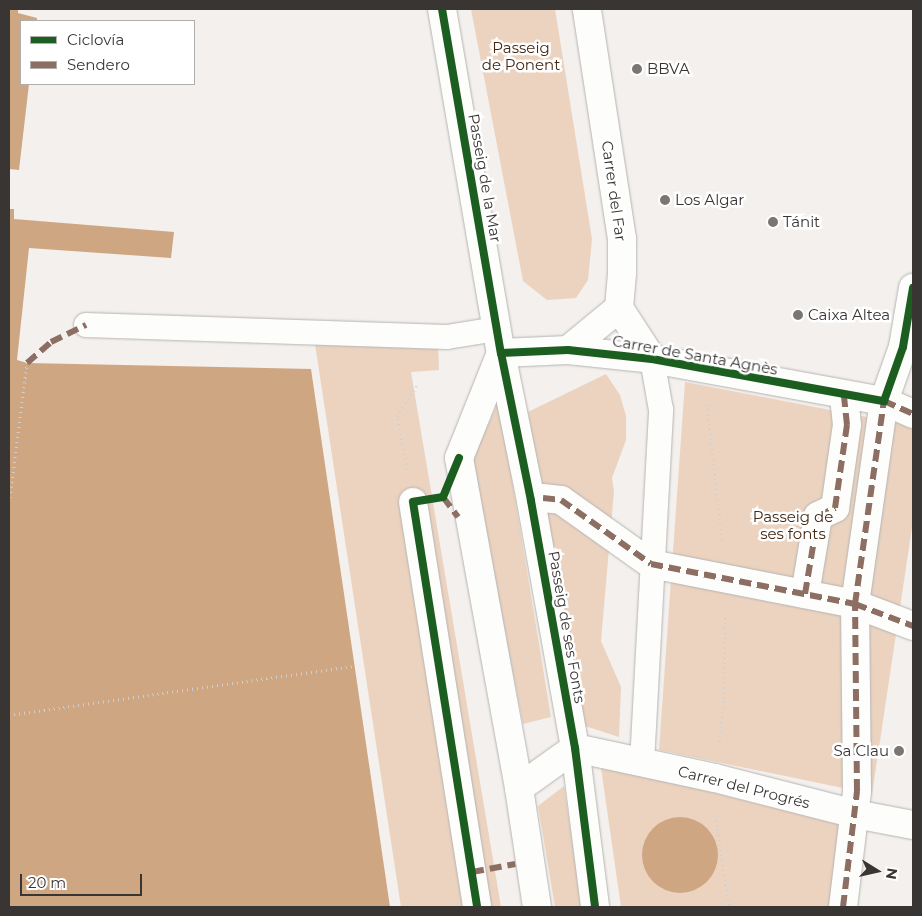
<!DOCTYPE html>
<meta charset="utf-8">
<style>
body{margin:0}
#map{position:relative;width:922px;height:916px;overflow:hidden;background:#f3f0ed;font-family:Montserrat,sans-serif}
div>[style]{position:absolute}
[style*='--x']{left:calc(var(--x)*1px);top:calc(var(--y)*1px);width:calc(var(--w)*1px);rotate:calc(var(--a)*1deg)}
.green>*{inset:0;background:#ebd3c0}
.water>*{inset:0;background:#cfa682}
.round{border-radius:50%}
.path>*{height:3px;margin-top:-1.5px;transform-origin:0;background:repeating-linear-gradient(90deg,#d0cfce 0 1px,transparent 0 5px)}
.roads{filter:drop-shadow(0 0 1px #b6b4b2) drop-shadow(0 0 1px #b6b4b2)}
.service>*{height:24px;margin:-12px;padding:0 12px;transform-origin:12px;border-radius:12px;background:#fdfdfc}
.pedestrian>*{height:28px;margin:-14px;padding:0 14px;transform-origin:14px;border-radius:14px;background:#fdfdfc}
.minor>*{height:28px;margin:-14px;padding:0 14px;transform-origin:14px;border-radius:14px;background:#fdfdfc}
.tertiary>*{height:28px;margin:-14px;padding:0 14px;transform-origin:14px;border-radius:14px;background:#fdfdfc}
.quiet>*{height:6px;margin-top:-3px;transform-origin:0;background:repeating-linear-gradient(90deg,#8d6e63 0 12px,transparent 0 18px)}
.cycleway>*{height:8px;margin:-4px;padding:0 4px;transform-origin:4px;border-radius:4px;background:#1b5e20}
.dots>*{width:14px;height:14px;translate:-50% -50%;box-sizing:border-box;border:2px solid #fff;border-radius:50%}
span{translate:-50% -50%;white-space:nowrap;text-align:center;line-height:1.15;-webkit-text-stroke:5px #fff;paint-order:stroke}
.park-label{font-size:15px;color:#422913}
.poi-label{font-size:15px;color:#383533}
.left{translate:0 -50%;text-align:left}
.right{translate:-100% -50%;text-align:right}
.street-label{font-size:15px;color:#383533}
.frame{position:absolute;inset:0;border:10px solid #383533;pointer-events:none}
.legend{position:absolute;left:20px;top:20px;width:175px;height:65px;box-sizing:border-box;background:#fff;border:1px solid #afaead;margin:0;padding:6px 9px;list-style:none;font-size:15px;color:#383533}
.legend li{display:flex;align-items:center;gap:10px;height:25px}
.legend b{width:25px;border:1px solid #afaead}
.north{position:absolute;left:852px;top:846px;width:50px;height:50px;-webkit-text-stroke:4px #fff;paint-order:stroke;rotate:100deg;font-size:14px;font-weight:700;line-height:20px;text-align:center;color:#383533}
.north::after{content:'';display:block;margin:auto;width:18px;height:22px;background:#383533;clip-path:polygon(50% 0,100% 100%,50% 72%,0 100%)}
.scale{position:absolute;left:20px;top:874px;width:122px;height:22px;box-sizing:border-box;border:2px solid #383533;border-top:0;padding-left:6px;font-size:15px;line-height:18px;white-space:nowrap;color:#383533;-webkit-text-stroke:4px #fff;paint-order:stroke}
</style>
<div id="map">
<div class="green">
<i style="clip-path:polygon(471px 9px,555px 9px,592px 239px,588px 280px,576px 298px,547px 300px,523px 281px)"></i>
<i style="clip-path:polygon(315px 344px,438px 346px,439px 370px,411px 372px,501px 907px,401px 907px)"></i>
<i style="clip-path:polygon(606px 374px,620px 395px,626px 416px,626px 440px,612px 478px,614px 491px,601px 641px,621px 687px,619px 737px,582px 725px,528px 412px)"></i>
<i style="clip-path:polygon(685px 382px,913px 426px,913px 521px,872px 794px,659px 750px)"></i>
<i style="clip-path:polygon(499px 401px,551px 717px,523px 724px,471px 461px)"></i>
<i style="clip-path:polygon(603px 765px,842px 825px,833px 907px,621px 907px,601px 768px)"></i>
<i style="clip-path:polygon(564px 786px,582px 907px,555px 907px,538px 806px)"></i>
</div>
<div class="water">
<i style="clip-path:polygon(9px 9px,18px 9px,18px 13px,37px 18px,37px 21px,21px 21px,21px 84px,29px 84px,19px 170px,9px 169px)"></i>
<i style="clip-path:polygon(9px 209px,14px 209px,14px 219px,174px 232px,171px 258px,29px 248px,17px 360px,27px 363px,311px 369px,390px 907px,9px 907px)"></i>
<i class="round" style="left:642px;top:817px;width:76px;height:76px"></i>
</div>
<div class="path">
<i style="--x:707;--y:404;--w:139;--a:83.8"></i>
<i style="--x:407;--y:469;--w:54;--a:-100.7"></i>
<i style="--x:397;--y:416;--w:40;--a:-57.1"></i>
<i style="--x:10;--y:497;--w:135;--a:-82.8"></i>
<i style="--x:9;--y:715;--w:348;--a:-8.1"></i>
<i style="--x:719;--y:742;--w:44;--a:-83.5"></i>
<i style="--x:724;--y:698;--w:85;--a:-89.3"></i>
<i style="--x:715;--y:815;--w:93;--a:81.3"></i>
<i style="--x:389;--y:907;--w:1;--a:0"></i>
</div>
<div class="roads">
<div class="service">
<i style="--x:86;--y:325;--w:361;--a:1.9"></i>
<i style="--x:447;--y:337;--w:51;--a:-9.1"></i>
<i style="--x:642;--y:763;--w:354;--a:-86.9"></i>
<i style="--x:661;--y:410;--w:52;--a:-100"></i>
</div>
<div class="pedestrian">
<i style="--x:543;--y:498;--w:18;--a:6"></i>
<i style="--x:561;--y:500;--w:110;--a:35.4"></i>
<i style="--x:651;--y:564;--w:208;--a:11.1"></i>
<i style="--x:855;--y:604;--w:62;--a:20.8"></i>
<i style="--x:413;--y:502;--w:410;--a:81"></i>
<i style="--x:805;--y:594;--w:79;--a:-80.5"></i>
<i style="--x:818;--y:516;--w:19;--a:-25"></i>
<i style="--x:835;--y:508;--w:84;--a:-81.8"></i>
<i style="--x:847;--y:425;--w:30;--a:-96"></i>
<i style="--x:843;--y:907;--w:117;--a:-83.1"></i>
<i style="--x:857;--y:791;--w:187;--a:-90.6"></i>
<i style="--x:855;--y:604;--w:205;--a:-81.9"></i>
<i style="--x:884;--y:401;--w:32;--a:24"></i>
</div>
<div class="minor">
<i style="--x:442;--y:9;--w:349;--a:80.3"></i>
<i style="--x:501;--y:353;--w:67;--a:-2.6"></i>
<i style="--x:568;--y:350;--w:84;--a:6.1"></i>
<i style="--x:652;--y:359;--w:236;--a:10.3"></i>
<i style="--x:884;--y:401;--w:57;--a:-70.6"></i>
<i style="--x:903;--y:347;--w:60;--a:-80.4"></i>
<i style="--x:619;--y:308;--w:61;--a:57.1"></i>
<i style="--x:568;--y:350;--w:66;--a:-39.5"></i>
<i style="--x:619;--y:308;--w:35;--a:-85"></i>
<i style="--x:622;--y:273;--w:34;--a:-90"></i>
<i style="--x:622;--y:239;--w:233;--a:-98.7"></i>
<i style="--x:575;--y:748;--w:143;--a:12.1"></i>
<i style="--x:715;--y:778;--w:145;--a:14.4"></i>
<i style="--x:855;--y:814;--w:59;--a:10.7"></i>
</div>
<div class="tertiary">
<i style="--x:501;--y:353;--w:113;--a:111.8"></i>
<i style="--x:459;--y:458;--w:335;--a:79.7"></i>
<i style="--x:519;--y:788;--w:120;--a:81.4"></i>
<i style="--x:501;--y:353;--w:151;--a:78.5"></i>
<i style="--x:531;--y:501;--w:251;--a:79.9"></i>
<i style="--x:575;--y:748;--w:160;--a:82.8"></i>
<i style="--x:519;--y:788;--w:69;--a:-35.5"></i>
</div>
</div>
<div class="quiet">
<i style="--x:27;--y:363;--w:32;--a:-41"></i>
<i style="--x:51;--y:342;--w:39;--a:-26"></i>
<i style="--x:443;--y:497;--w:25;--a:53"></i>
<i style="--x:543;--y:498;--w:18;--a:6"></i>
<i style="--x:561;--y:500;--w:110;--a:35.4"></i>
<i style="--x:651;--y:564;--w:208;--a:11.1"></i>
<i style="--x:855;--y:604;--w:62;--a:20.8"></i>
<i style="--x:805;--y:594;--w:79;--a:-80.5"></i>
<i style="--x:818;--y:516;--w:19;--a:-25"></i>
<i style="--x:835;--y:508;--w:84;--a:-81.8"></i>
<i style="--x:847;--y:425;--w:30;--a:-96"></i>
<i style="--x:472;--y:872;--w:44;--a:-10.5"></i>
<i style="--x:843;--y:907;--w:117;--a:-83.1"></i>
<i style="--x:857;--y:791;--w:187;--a:-90.6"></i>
<i style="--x:855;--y:604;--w:205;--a:-81.9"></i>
<i style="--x:884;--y:401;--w:32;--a:24"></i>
</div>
<div class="cycleway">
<i style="--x:442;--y:9;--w:349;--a:80.3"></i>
<i style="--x:501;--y:353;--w:151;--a:78.5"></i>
<i style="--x:531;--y:501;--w:251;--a:79.9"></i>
<i style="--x:575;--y:748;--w:160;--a:82.8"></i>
<i style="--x:501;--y:353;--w:67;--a:-2.6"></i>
<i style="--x:568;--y:350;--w:84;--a:6.1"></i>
<i style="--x:652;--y:359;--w:236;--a:10.3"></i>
<i style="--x:884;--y:401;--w:57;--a:-70.6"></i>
<i style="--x:903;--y:347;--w:60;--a:-80.4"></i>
<i style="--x:459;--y:458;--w:42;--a:112.3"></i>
<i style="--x:443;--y:497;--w:30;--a:171"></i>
<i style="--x:413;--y:502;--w:410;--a:81"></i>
</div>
<div class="dots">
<i style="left:637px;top:69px;background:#797674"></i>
<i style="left:665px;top:200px;background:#797674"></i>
<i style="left:773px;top:222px;background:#797674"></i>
<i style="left:798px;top:315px;background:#797674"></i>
<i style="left:899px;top:751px;background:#797674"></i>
</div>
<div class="park-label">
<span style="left:521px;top:56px">Passeig<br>de Ponent</span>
<span style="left:793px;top:525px">Passeig de<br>ses fonts</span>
</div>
<div class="poi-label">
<span class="left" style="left:647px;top:69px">BBVA</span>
<span class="left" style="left:675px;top:200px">Los Algar</span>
<span class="left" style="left:783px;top:222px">Tánit</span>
<span class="left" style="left:808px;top:315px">Caixa Altea</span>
<span class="right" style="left:889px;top:751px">Sa Clau</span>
</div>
<div class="street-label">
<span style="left:485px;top:178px;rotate:80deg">Passeig de la Mar</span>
<span style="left:614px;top:191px;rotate:82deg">Carrer del Far</span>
<span style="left:695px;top:355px;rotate:10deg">Carrer de Santa Agnès</span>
<span style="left:567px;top:627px;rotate:80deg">Passeig de ses Fonts</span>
<span style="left:744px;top:787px;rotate:14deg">Carrer del Progrés</span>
</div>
<div class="frame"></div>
<ul class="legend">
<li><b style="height:6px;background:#1b5e20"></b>Ciclovía</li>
<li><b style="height:6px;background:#8d6e63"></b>Sendero</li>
</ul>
<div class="north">N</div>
<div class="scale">20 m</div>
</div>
